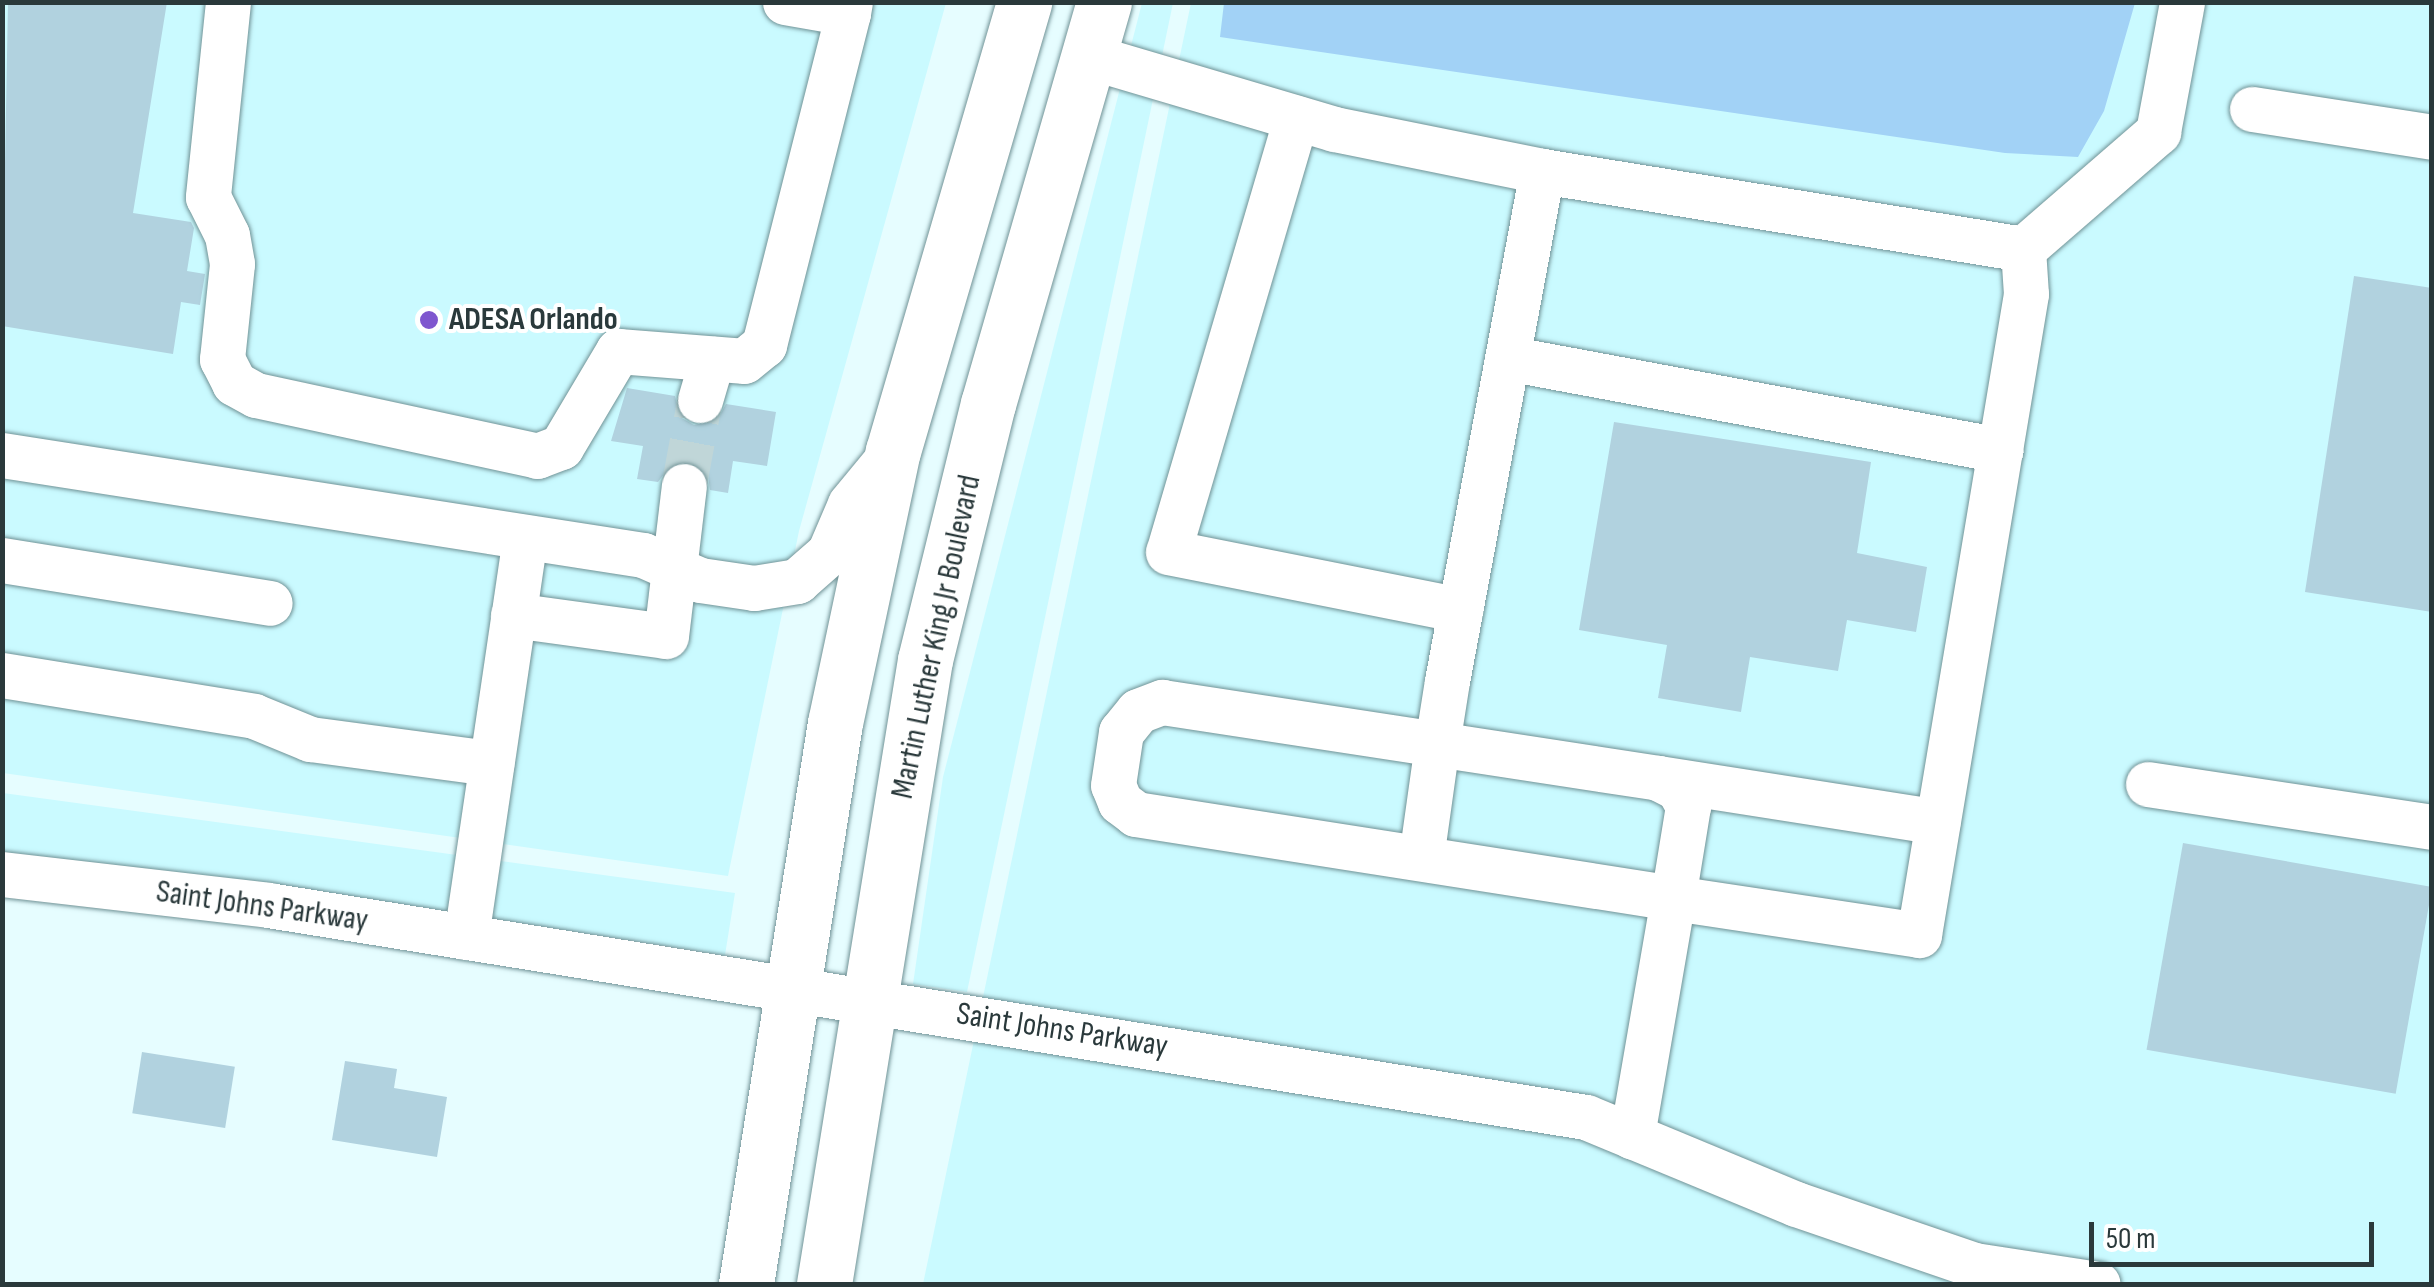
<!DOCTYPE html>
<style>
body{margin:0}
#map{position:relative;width:2434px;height:1287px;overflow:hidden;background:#e6fdff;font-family:"Sofia Sans Condensed",sans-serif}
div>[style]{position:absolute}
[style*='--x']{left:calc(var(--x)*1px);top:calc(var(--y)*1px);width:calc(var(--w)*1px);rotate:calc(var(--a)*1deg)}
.built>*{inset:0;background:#cafaff}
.water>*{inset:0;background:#a2d2f6}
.building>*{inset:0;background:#b1d2df;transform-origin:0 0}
.minor-tunnel>*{height:45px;margin-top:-22.5px;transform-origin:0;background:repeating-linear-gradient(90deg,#c0d6d8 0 45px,transparent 0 67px)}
.roads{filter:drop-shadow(0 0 2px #709296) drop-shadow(0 0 2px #709296)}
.minor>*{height:45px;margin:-22.5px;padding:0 22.5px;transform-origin:22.5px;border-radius:22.5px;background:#fff}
.major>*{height:55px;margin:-27.5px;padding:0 27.5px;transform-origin:27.5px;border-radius:27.5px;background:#fff}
.dots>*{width:28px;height:28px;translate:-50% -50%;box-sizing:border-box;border:5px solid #fff;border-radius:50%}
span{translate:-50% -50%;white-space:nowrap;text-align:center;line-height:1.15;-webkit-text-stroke:8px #fff;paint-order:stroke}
.poi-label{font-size:32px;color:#2a393b;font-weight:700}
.left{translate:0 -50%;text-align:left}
.street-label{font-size:32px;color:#2a393b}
.frame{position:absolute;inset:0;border:5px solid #2a393b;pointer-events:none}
.scale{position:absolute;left:2089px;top:1222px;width:285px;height:45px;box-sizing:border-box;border:5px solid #2a393b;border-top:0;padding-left:12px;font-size:30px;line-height:35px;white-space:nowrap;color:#2a393b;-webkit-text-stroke:8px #fff;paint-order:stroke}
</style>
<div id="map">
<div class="built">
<i style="clip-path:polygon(3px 3px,946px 3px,799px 531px,728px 876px,3px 773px)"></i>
<i style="clip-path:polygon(1142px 3px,1173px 3px,967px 992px,913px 984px,943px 777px)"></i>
<i style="clip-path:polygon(1191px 3px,2431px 3px,2431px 1284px,923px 1284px)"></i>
<i style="clip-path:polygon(3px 793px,735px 893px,725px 955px,272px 884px,3px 852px)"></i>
</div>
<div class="water">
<i style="clip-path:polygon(1224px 3px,1224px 2px,2135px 3px,2104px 111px,2078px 157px,2005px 153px,1220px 37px)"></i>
</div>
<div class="building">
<i style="clip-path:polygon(8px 2px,167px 2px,133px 213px,191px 222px,194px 228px,187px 271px,205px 274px,200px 305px,181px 302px,173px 354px,2px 326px)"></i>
<i style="clip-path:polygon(2354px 276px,2432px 288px,2432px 612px,2305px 592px)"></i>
<i style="clip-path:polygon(627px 388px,675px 396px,680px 417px,694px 425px,717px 420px,726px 404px,776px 412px,767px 466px,733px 461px,728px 493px,710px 490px,708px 475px,688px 460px,673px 462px,658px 482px,637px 479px,643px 446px,611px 441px)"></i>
<i style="clip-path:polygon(1614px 422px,1871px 462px,1857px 553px,1927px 567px,1916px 632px,1847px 620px,1838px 671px,1750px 657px,1741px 712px,1658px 698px,1667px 645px,1579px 630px)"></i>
<i style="left:2183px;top:843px;width:253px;height:210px;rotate:10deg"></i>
<i style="left:142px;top:1052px;width:94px;height:62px;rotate:9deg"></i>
<i style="clip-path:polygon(345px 1061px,397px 1069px,394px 1088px,447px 1097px,437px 1157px,332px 1140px)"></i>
</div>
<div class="minor-tunnel">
<i style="--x:684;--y:486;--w:87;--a:-79.5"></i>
</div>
<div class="roads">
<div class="minor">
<i style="--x:228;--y:2;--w:196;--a:95.9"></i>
<i style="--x:208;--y:197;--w:42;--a:63.4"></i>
<i style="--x:227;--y:235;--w:29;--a:80"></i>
<i style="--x:232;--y:264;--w:96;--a:96"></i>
<i style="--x:222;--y:359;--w:27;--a:63"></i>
<i style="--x:234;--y:383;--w:25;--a:29"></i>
<i style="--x:256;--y:395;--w:288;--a:12.2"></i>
<i style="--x:537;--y:456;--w:26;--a:-21"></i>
<i style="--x:561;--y:447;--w:112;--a:-59.3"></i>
<i style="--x:618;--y:351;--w:126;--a:4.5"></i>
<i style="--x:744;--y:361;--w:26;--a:-39"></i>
<i style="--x:764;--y:345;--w:342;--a:-75.8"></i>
<i style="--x:785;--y:2;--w:64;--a:9.9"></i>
<i style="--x:848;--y:13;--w:11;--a:-80"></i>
<i style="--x:1088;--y:56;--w:257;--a:16.5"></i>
<i style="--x:1334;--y:129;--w:212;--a:11.4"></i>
<i style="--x:2252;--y:109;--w:182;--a:8.8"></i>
<i style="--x:1296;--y:118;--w:452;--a:106.4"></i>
<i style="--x:1168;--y:552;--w:298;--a:11.2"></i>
<i style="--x:2023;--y:249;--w:179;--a:-40.9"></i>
<i style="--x:2158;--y:132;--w:132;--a:-79.5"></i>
<i style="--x:1507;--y:358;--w:502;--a:10.57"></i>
<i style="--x:700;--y:400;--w:43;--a:-73.7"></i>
<i style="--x:2;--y:455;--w:649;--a:8.87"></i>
<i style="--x:643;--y:555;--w:62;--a:23.7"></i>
<i style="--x:700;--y:580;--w:55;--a:8.4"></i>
<i style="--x:754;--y:588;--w:44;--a:-9.2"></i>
<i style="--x:797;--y:581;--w:43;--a:-41.2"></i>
<i style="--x:829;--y:553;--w:53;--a:-66.8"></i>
<i style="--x:850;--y:504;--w:66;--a:-50.5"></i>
<i style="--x:2;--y:560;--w:271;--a:9.1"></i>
<i style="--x:513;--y:615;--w:154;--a:7.8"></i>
<i style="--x:666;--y:636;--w:151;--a:-83.2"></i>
<i style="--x:2;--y:675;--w:255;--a:9.2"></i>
<i style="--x:254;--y:716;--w:61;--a:22.3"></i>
<i style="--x:310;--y:739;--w:183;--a:7.6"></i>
<i style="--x:1658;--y:778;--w:283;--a:8.9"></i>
<i style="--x:2148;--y:784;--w:287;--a:8.6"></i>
<i style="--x:1421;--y:858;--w:115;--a:-82"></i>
<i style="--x:1437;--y:744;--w:64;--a:-81"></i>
<i style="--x:1447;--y:681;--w:519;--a:-79.45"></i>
<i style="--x:1542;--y:171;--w:487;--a:9.2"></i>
<i style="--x:2023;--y:249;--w:45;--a:86.2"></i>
<i style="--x:2026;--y:294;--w:650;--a:99.48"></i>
<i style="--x:1919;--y:935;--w:249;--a:-171.4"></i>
<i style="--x:1673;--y:898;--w:544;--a:-171.11"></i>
<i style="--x:1136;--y:814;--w:20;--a:-143"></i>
<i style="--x:1120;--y:802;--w:18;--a:-112"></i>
<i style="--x:1113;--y:785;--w:54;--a:-81.4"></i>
<i style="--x:1121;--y:732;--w:27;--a:-51"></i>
<i style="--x:1138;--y:711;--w:26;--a:-21"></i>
<i style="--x:1162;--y:702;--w:278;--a:8.7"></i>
<i style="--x:1437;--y:744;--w:224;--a:8.7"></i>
<i style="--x:1658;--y:778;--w:22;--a:27"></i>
<i style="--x:1678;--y:788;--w:21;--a:61"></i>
<i style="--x:1688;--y:806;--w:93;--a:99.3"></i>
<i style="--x:1673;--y:898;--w:242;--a:99.8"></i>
<i style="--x:2;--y:874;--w:268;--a:6.6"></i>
<i style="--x:268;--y:905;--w:1335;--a:9.14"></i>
<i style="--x:1586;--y:1117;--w:227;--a:22.5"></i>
<i style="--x:1796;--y:1204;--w:188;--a:18.9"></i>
<i style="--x:1974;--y:1265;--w:125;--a:8.7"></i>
<i style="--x:466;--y:937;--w:404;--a:-81.6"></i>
</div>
<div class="major">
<i style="--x:746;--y:1284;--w:568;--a:-80.99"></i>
<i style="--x:835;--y:723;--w:278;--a:-78"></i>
<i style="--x:893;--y:451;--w:468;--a:-73.7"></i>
<i style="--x:824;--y:1284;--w:632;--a:-80.81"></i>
<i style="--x:925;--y:660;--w:264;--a:-76.2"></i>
<i style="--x:988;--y:404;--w:418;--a:-73.9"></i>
</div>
</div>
<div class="dots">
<i style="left:429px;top:320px;background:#7f56cf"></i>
</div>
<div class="poi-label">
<span class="left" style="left:449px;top:320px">ADESA Orlando</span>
</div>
<div class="street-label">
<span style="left:937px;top:637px;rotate:-78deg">Martin Luther King Jr Boulevard</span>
<span style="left:262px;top:907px;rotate:8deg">Saint Johns Parkway</span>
<span style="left:1062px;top:1031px;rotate:9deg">Saint Johns Parkway</span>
</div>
<div class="frame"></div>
<div class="scale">50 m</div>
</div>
